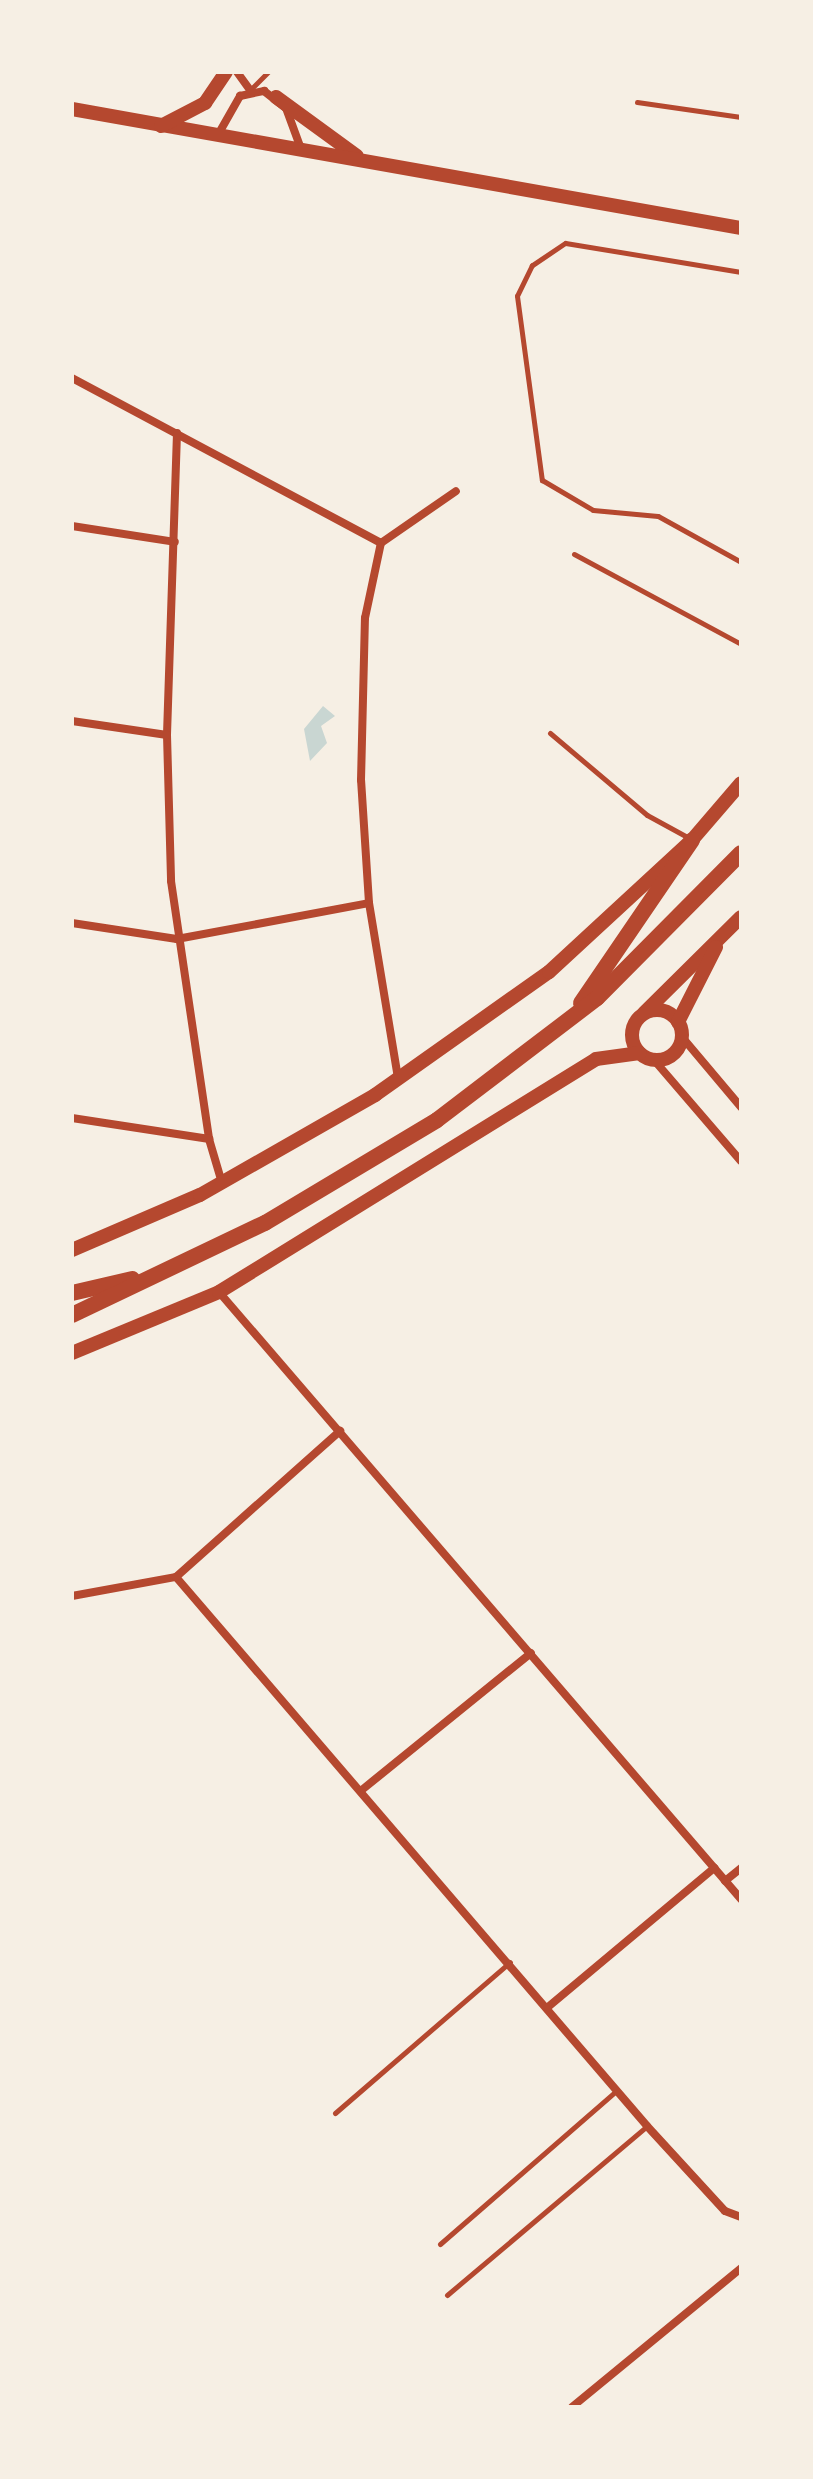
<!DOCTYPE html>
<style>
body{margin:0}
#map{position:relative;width:813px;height:2479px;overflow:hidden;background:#f6efe4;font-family:"Archivo Narrow",sans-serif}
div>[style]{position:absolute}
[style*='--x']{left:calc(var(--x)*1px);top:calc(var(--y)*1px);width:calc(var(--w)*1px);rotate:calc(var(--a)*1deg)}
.water>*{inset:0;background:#c9d6d2}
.service>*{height:5px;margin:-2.5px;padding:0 2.5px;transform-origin:2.5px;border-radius:2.5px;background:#b5482f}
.minor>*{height:8px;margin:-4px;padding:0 4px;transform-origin:4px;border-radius:4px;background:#b5482f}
.secondary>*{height:14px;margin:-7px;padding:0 7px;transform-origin:7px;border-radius:7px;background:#b5482f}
.secondary>.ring{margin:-7px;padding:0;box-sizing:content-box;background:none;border:14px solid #b5482f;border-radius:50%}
.primary>*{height:16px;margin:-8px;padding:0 8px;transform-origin:8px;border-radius:8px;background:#b5482f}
span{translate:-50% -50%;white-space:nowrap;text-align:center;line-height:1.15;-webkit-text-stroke:8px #f6efe4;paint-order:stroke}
.frame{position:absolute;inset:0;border:74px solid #f6efe4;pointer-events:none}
</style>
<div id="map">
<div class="water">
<i style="clip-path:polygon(323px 706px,335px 716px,321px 726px,327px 743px,310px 761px,304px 729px)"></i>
</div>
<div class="service">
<i style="--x:250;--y:90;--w:25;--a:-45"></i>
<i style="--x:637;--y:102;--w:105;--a:8.2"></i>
<i style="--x:741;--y:272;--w:178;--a:-170.6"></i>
<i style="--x:565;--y:243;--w:40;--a:146"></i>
<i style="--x:532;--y:265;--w:34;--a:116"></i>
<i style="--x:517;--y:296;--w:186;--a:82.3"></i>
<i style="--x:542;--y:480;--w:59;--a:30.5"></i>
<i style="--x:593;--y:510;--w:65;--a:5.3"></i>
<i style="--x:658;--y:516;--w:95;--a:29"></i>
<i style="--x:574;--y:554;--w:190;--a:28.3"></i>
<i style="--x:550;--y:733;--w:127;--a:40.2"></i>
<i style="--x:647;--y:815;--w:50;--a:28.6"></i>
<i style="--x:335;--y:2113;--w:231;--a:-40.8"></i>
<i style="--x:440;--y:2244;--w:233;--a:-41"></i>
<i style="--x:447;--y:2295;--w:262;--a:-40.2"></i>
</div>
<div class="minor">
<i style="--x:237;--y:72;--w:22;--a:54"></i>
<i style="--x:219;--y:133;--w:43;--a:-60.4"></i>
<i style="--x:240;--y:96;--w:25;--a:-12"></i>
<i style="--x:264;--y:91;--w:28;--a:38"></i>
<i style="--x:286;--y:108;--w:40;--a:69.8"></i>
<i style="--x:72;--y:378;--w:350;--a:28.1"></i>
<i style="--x:177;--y:433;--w:302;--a:91.9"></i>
<i style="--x:167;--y:735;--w:146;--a:88.4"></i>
<i style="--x:171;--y:881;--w:261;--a:81.6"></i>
<i style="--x:209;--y:1139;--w:46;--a:73.5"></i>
<i style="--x:72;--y:526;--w:104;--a:8.8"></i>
<i style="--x:72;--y:721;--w:96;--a:8.4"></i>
<i style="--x:72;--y:923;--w:106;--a:8.7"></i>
<i style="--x:177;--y:939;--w:195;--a:-10.6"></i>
<i style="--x:682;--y:1037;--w:92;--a:49.9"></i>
<i style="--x:654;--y:1060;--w:133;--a:49.3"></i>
<i style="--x:398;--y:1078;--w:177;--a:-99.4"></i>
<i style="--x:369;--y:903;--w:123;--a:-93.7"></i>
<i style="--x:361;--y:780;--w:162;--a:-88.6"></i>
<i style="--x:365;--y:618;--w:77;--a:-78"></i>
<i style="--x:381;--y:543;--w:91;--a:-34.7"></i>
<i style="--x:72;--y:1118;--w:139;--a:8.7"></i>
<i style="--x:219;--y:1292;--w:801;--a:49.31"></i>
<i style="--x:176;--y:1577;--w:723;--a:49.37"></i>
<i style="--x:647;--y:2126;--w:115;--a:47.5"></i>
<i style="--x:725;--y:2211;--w:17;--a:21"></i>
<i style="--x:72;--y:1596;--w:106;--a:-10.4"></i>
<i style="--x:176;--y:1577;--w:220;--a:-41.7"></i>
<i style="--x:363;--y:1789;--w:216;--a:-39"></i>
<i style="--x:725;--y:1881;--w:21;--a:-39"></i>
<i style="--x:548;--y:2007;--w:217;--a:-39.9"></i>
<i style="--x:572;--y:2407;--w:219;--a:-39.4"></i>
</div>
<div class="secondary">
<i style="--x:276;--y:97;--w:100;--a:36.1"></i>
<i style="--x:72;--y:109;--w:680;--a:10.09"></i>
<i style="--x:161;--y:126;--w:50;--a:-27.6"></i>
<i style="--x:205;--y:103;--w:37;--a:-56"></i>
<i class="ring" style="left:632px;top:1010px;width:36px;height:36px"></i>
<i style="--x:644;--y:1013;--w:136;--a:-44.7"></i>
<i style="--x:678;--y:1022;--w:84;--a:-63.1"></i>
<i style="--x:72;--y:1250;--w:139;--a:-23.3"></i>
<i style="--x:200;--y:1195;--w:202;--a:-29.7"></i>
<i style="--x:375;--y:1095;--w:213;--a:-35.3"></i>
<i style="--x:549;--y:972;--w:195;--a:-42.7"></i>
<i style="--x:692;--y:840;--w:75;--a:-49.3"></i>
<i style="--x:72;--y:1353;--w:159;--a:-22.5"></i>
<i style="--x:219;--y:1292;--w:443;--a:-31.7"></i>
<i style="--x:596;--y:1059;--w:44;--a:-7.8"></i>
</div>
<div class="primary">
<i style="--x:581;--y:1003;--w:197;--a:-55.7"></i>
<i style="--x:72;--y:1293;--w:62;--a:-13.1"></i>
<i style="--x:72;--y:1315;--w:214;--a:-25.5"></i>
<i style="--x:265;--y:1223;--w:200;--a:-30.9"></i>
<i style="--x:437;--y:1120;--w:201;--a:-37.3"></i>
<i style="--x:597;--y:998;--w:204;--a:-45.2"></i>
</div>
<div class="frame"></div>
</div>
